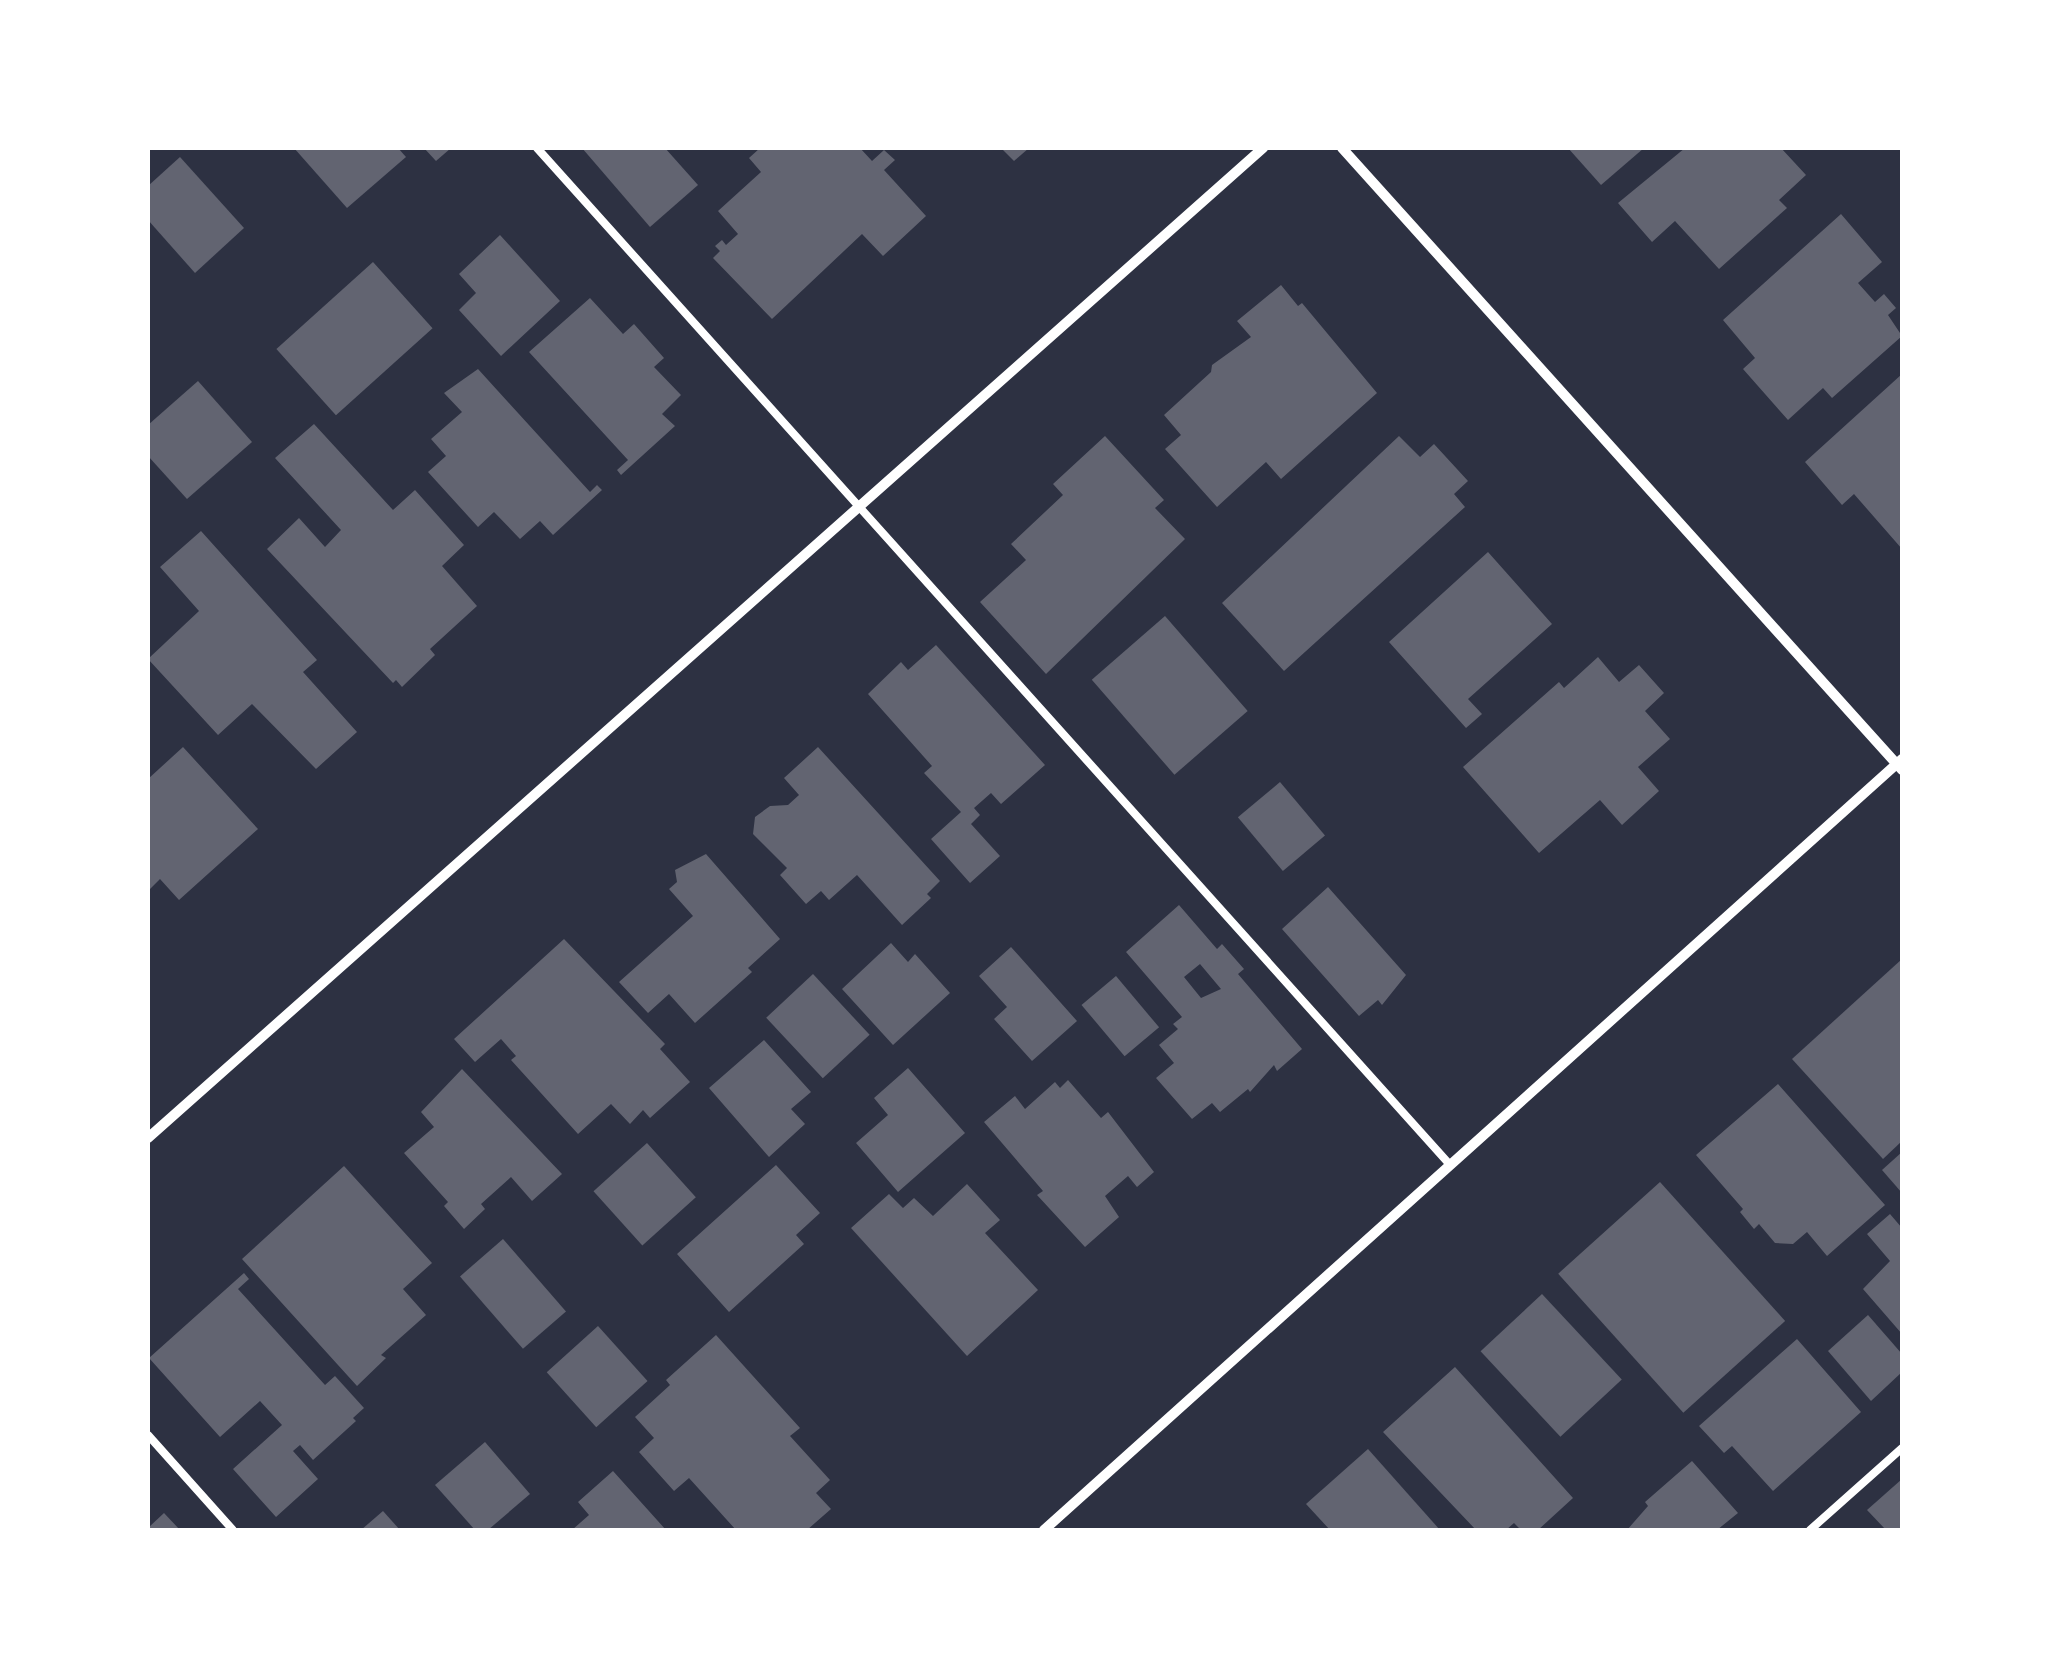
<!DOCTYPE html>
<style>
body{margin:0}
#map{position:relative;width:2050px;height:1678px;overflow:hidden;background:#2d3142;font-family:Arial,sans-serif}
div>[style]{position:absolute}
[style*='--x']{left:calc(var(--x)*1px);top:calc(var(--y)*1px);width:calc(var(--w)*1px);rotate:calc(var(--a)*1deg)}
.building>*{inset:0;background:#626471;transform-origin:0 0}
.service>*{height:8px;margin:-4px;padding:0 4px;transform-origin:4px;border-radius:4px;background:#fff}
.minor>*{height:10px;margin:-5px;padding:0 5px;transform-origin:5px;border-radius:5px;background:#fff}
span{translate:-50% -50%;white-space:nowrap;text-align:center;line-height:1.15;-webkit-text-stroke:10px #fff;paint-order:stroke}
.frame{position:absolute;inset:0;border:150px solid #fff;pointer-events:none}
</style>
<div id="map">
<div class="building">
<i style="clip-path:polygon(294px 148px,398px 148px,406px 157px,347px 208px)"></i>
<i style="clip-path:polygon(424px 148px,451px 148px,436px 161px)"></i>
<i style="clip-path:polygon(582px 148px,665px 148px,698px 185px,650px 227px)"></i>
<i style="clip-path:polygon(760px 148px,860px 148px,872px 161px,884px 150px,895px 160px,884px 170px,926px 216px,883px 256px,862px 234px,772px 319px,713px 258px,720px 251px,715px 246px,722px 240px,726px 245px,738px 234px,718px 211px,761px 172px,749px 158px)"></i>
<i style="clip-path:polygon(1001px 148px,1029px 148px,1014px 161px)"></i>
<i style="clip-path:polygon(1568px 148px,1644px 148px,1601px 185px)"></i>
<i style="clip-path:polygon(1685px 148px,1781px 148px,1806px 175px,1779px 200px,1787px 208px,1719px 269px,1675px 221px,1652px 242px,1618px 203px)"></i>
<i style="clip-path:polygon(180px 157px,244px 228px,195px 273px,148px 220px,148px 186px)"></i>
<i style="clip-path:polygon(1841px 214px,1882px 262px,1858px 283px,1875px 302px,1884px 294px,1896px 308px,1888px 315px,1902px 336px,1832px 398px,1823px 388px,1788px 420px,1743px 369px,1755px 358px,1723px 320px)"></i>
<i style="clip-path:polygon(500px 235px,560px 301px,501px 356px,459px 310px,476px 293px,459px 274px)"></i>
<i style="left:373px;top:262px;width:89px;height:130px;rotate:48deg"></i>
<i style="clip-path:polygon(1281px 285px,1298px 306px,1302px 303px,1377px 393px,1281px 479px,1266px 462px,1217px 507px,1165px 449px,1181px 435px,1164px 415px,1211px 372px,1212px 365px,1251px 337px,1237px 321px)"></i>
<i style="clip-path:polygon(590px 298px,623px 334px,634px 324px,664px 358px,654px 367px,681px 395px,662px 414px,675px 426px,621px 475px,617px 470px,628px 460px,529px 352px)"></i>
<i style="clip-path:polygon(478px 369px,590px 492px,597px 485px,602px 490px,553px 535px,540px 521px,520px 539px,494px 512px,478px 527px,428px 472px,446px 456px,431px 439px,462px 412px,444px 393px)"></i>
<i style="clip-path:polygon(1902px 374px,1902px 549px,1854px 494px,1842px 505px,1805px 462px)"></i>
<i style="clip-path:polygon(198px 381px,252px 442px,187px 499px,148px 456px,148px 425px)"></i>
<i style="clip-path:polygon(314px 424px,393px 510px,415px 490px,464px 545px,442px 566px,477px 606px,430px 649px,435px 655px,402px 687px,396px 680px,393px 683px,267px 549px,299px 518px,325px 547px,341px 530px,275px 458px)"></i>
<i style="clip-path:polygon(1105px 436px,1164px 500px,1155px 508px,1185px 539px,1046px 674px,980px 602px,1026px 560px,1011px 544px,1063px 495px,1053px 484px)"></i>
<i style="clip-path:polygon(1399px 436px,1420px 457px,1434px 444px,1468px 481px,1454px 494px,1465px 507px,1284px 671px,1222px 603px)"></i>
<i style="clip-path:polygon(201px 531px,317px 660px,303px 672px,357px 732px,316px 769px,252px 704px,218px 735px,148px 659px,199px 611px,160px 567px)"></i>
<i style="clip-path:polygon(1488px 552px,1552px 624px,1468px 699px,1482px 714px,1466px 728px,1389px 642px)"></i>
<i style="left:1165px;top:616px;width:126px;height:97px;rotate:49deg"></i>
<i style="clip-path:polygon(936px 645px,1045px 765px,1001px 804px,991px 793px,974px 808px,980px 815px,971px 824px,1000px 856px,970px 883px,931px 839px,961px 812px,924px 773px,932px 766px,868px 694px,901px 662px,908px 670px)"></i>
<i style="clip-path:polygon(1598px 657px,1619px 682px,1639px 665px,1664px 693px,1645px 711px,1670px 739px,1638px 767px,1659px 791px,1622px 825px,1600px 800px,1539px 853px,1463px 767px,1559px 682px,1564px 688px)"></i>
<i style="clip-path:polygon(183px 747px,258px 829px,179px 900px,160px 879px,148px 891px,148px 779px)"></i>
<i style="clip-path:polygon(818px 747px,940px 881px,927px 894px,931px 898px,902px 925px,857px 875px,829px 900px,821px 891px,806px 904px,780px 875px,787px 868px,753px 834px,755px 817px,770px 806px,788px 805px,799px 795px,784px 778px)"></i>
<i style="left:1280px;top:782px;width:70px;height:55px;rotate:50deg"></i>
<i style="clip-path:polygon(706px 854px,780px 939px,748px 968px,752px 972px,695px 1023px,669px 994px,648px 1013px,619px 982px,693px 916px,669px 889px,677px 882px,675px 870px)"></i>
<i style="clip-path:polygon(1328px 887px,1406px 975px,1382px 1005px,1378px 1000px,1359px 1016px,1282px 929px)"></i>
<i style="clip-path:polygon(evenodd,1179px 905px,1217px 949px,1222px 944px,1244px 969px,1238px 974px,1302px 1049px,1277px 1071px,1274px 1065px,1250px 1092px,1248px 1089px,1220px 1112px,1212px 1103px,1192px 1119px,1156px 1078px,1174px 1063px,1159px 1045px,1178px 1029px,1173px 1024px,1182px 1017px,1126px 952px,1179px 905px,1200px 964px,1221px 989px,1201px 998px,1184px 977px,1200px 964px)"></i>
<i style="clip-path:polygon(564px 939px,665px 1044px,660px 1049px,690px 1082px,650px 1118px,643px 1110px,630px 1124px,611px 1104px,578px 1134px,511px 1060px,516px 1056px,501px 1039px,475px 1062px,454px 1039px)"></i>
<i style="clip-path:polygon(891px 943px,908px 962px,915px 954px,950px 993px,893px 1045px,842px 989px)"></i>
<i style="clip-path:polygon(1011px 947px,1077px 1021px,1032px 1061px,994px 1019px,1007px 1007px,979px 976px)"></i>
<i style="clip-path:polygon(1902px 959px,1902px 1141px,1883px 1159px,1792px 1059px)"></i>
<i style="left:813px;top:974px;width:83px;height:64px;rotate:47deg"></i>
<i style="left:1116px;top:976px;width:67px;height:45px;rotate:50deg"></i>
<i style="clip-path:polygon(764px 1040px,811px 1092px,791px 1109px,805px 1124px,769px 1157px,709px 1088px)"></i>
<i style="clip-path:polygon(908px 1068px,965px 1133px,898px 1192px,856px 1143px,888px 1115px,874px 1098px)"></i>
<i style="clip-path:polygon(462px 1069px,562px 1174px,532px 1201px,511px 1177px,481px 1204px,485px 1209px,464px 1229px,444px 1206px,448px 1202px,404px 1153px,434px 1127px,421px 1112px)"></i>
<i style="clip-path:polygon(1068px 1080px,1101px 1118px,1108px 1112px,1154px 1172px,1137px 1187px,1128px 1176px,1105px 1196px,1119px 1217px,1085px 1247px,1037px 1195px,1043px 1191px,984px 1122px,1015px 1096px,1025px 1109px,1055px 1082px,1060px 1088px)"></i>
<i style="clip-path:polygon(1778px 1084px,1885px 1205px,1827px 1256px,1807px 1232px,1793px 1244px,1775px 1243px,1759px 1224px,1754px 1229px,1740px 1212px,1743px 1209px,1696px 1155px)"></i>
<i style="left:647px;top:1143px;width:73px;height:72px;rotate:48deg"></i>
<i style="clip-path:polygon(1902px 1152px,1902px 1193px,1882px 1170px)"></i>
<i style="clip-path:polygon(776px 1165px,820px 1213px,796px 1235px,804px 1244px,729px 1312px,677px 1254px)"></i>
<i style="clip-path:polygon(344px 1166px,432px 1263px,403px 1289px,426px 1315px,381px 1355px,386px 1358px,357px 1386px,242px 1259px)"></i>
<i style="left:1660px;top:1182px;width:187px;height:137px;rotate:48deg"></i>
<i style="clip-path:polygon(967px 1184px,1000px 1220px,985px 1233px,1038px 1290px,967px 1356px,851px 1228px,889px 1194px,903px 1208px,914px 1198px,933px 1216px)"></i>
<i style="clip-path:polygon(1890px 1214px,1902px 1228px,1902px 1334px,1863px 1289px,1890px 1261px,1867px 1234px)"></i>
<i style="left:503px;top:1239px;width:96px;height:57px;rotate:49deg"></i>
<i style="clip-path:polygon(244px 1273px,249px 1279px,238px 1289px,325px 1385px,335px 1376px,364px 1408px,353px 1418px,356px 1421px,313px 1460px,300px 1445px,293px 1451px,318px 1479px,276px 1517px,233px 1469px,282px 1425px,260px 1401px,220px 1437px,149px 1358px)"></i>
<i style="left:1542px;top:1294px;width:117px;height:84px;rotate:47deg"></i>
<i style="clip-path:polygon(1868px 1315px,1902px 1354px,1902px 1372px,1871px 1401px,1828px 1351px)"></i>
<i style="left:598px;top:1326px;width:74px;height:69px;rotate:48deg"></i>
<i style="clip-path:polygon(716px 1335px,800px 1428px,790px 1436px,830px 1480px,816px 1493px,831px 1509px,807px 1530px,736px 1530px,689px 1478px,674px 1491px,639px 1452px,654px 1438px,635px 1417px,670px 1385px,666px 1380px)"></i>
<i style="clip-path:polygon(1797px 1339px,1861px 1412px,1773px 1491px,1732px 1446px,1724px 1453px,1699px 1426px)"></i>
<i style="clip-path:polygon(1455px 1367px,1573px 1498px,1538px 1530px,1521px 1530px,1514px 1523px,1506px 1530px,1476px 1530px,1383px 1432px)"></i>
<i style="clip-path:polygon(485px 1442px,530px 1494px,488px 1530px,475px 1530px,435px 1485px)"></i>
<i style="clip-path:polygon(1368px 1449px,1440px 1530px,1330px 1530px,1306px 1504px)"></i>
<i style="clip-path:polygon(1692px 1461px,1738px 1513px,1717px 1530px,1627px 1530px,1648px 1506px,1645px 1502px)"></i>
<i style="clip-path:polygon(613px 1471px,666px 1530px,572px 1530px,589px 1515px,578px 1502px)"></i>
<i style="clip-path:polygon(1902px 1479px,1902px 1530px,1886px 1530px,1867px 1510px)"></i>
<i style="clip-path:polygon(383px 1511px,400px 1530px,361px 1530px)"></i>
<i style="clip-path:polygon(164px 1513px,180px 1530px,148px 1530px,148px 1528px)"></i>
</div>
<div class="service">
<i style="--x:537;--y:148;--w:1367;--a:48.08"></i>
<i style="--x:148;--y:1435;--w:127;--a:48.2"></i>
<i style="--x:1810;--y:1530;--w:123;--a:-41.7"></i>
</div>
<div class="minor">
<i style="--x:1342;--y:148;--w:837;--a:48"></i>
<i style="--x:148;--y:1138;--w:1491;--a:-41.6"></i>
<i style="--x:1044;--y:1530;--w:1154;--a:-41.94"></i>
</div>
<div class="frame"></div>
</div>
